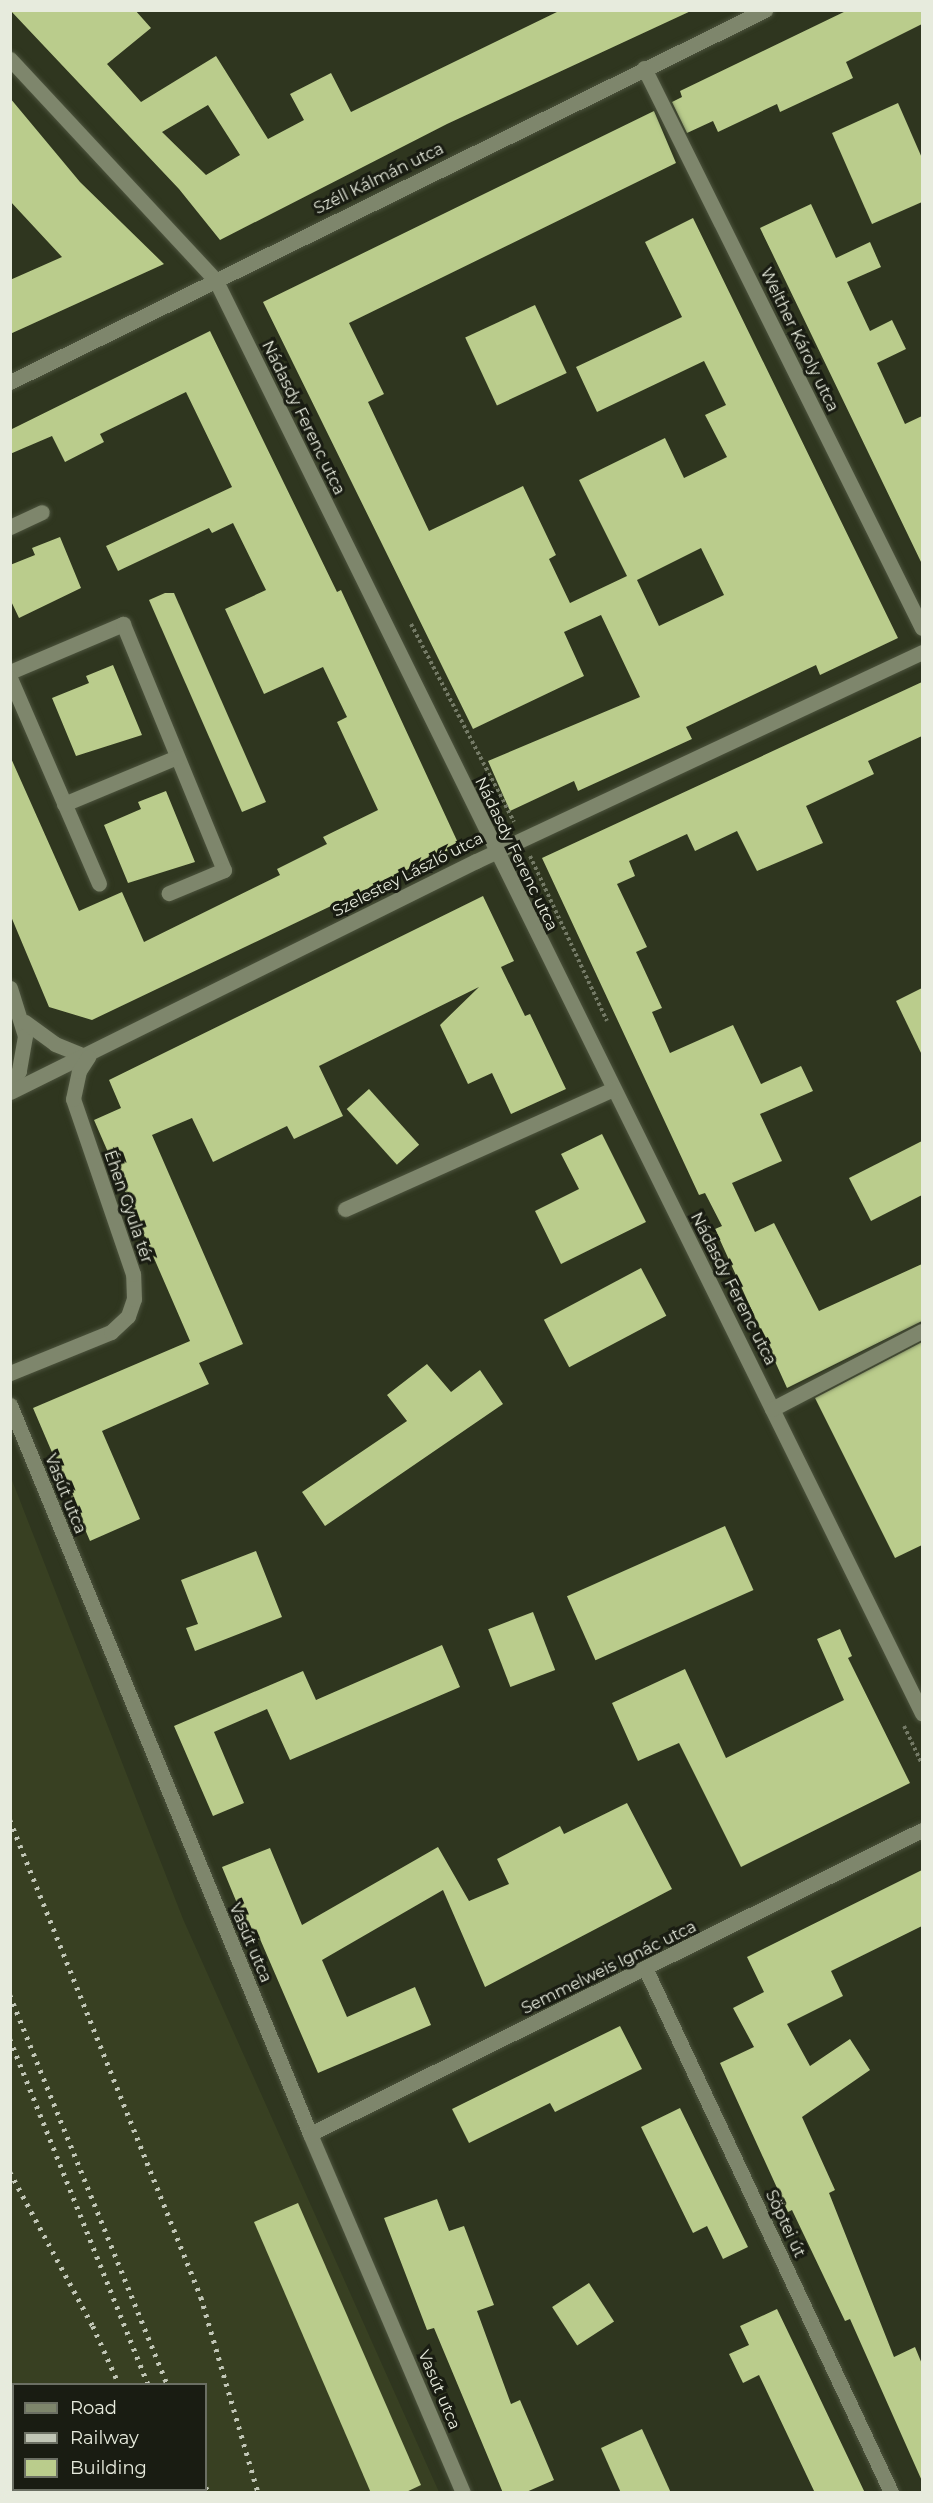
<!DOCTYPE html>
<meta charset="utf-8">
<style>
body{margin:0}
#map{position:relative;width:933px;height:2503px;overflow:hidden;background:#2f361f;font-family:Montserrat,sans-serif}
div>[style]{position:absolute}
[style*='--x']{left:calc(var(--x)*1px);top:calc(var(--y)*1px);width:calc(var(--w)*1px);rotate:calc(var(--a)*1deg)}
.built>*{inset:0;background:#384022}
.building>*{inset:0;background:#bacc8c;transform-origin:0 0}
.path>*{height:4px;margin-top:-2px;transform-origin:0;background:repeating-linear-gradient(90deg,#747a66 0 3px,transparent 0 6px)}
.roads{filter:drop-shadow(0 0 2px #4c533d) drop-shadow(0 0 2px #4c533d)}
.minor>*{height:15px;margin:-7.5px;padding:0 7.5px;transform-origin:7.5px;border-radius:7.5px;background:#7e866c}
.rail>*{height:4.5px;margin-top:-2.25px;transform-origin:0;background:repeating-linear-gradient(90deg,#c1c6b6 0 3px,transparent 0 9px)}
span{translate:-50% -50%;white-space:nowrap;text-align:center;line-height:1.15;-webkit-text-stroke:6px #191c12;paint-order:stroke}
.street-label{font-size:16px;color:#e7ebdd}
.frame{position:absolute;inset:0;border:12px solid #e7ebdd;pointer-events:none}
.legend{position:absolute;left:12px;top:2383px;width:195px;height:108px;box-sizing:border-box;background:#191c12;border:2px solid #6b6f63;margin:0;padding:8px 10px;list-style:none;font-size:18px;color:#e7ebdd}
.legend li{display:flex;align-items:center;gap:12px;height:30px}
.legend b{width:30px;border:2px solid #6b6f63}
</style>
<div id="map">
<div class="built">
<i style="clip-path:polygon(evenodd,10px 1475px,183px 1919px,439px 2492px,11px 2492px,10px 1475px,14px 2384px,206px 2384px,206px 2490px,14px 2490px,14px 2384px)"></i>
</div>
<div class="building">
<i style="clip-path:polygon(evenodd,10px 10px,135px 10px,151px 28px,107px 64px,141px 102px,216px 56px,268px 139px,304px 120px,290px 94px,331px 73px,351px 112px,561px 10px,693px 10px,447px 124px,220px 240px,179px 189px,10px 10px,208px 105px,240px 155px,206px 175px,162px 132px,208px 105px)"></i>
<i style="clip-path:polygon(848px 10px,922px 10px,922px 24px,846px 62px,853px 78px,780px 112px,777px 104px,718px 132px,713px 121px,687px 133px,672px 102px,682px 97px,680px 91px)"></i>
<i style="clip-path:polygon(10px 98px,80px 182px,164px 264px,10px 334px,10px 280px,62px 257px,10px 201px)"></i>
<i style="clip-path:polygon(898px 103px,922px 158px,922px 202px,872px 224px,832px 133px)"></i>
<i style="clip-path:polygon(evenodd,654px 111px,676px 163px,349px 323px,384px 394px,368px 402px,429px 531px,523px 486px,556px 555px,549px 559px,570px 603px,627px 576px,579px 480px,665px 438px,684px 478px,727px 457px,705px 415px,726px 405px,704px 361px,597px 412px,576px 367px,682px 317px,645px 242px,693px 218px,898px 638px,820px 675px,816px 665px,686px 727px,692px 739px,578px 791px,574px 781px,510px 811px,488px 761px,640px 697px,601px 615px,564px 632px,584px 676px,473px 729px,263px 302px,654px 111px,701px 548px,724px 595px,659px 626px,637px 580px,701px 548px)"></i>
<i style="clip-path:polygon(811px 204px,836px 258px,870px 242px,881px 267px,847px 282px,870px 331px,892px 320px,906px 349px,877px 363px,905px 424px,922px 416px,922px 564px,760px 228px)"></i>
<i style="left:535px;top:305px;width:75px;height:77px;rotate:65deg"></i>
<i style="clip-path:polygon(210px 331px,337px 592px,341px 590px,459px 845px,92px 1020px,49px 1007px,10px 914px,10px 756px,79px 911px,122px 892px,144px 942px,280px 875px,277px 869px,327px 844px,323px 837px,378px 810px,337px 722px,347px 717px,323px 667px,264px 694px,225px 609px,266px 590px,233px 523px,212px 533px,209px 528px,118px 571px,106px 546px,232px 487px,186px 392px,100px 434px,104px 442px,65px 462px,52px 436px,10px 454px,10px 430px)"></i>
<i style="clip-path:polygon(60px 537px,81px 588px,19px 618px,10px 599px,10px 565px,35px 555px,32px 548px)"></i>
<i style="clip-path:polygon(165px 593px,174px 593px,266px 802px,242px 812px,149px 600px)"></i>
<i style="clip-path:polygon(113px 665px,142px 735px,76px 756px,52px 698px,89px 683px,86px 676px)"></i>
<i style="clip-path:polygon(922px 682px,922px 736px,868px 761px,874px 774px,806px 806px,823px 843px,757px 871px,737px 831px,695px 851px,687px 834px,629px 861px,635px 876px,617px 884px,647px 947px,636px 952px,662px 1008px,652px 1012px,670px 1053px,733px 1025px,761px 1084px,801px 1066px,813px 1091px,760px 1114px,782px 1161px,732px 1183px,755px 1232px,774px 1223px,819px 1311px,922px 1264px,922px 1321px,787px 1388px,715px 1229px,722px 1226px,705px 1193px,699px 1195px,542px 858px)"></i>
<i style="clip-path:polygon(166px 791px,195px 862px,128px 883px,104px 825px,141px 809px,138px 802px)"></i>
<i style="clip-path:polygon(483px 896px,514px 961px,501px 967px,525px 1016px,530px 1014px,566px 1089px,511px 1114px,492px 1073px,468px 1084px,440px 1025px,479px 987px,319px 1066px,343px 1116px,294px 1139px,287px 1126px,213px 1162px,192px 1118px,152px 1135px,243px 1344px,199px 1363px,209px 1384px,102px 1431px,140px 1519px,90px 1541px,33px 1408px,190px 1341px,94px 1120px,121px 1108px,109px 1080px)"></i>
<i style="clip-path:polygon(922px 988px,922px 1055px,896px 1001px)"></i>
<i style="left:369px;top:1089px;width:75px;height:30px;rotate:48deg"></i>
<i style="clip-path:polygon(602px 1134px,646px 1222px,561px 1264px,535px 1211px,579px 1189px,561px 1154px)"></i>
<i style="clip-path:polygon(922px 1141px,922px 1195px,871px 1221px,849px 1178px)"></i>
<i style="left:641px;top:1268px;width:54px;height:110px;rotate:62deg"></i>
<i style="clip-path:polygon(922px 1342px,922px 1545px,895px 1558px,815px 1398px)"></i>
<i style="clip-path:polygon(427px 1364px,451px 1392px,480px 1370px,503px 1404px,325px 1526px,302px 1492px,407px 1421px,387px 1395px)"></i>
<i style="left:725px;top:1526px;width:70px;height:173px;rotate:66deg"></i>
<i style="clip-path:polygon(256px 1551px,282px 1617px,195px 1651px,186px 1628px,198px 1624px,181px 1580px)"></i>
<i style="left:533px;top:1612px;width:62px;height:48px;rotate:69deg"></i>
<i style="clip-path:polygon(840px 1629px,852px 1656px,848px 1658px,910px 1783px,741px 1867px,679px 1743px,638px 1761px,612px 1703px,685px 1669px,726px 1758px,844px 1700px,817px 1639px)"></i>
<i style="clip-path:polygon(442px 1645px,460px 1687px,290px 1760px,267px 1709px,214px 1732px,244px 1803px,213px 1816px,174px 1726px,303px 1671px,316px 1700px)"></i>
<i style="clip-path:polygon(627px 1803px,672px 1889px,485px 1987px,443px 1890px,322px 1960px,347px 2017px,415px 1987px,431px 2025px,318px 2073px,260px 1939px,253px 1942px,222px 1867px,270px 1848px,302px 1925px,438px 1847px,469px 1901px,509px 1884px,497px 1859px,560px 1826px,564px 1834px)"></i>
<i style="clip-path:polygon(922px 1870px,922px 1926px,831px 1971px,843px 1996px,787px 2024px,810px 2066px,850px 2039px,870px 2070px,802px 2117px,835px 2190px,829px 2193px,894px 2357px,915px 2347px,922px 2364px,922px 2481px,850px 2319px,845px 2321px,792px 2210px,788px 2212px,720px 2063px,754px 2047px,733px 2008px,764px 1992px,747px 1957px)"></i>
<i style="clip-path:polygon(620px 2026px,642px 2069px,555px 2112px,550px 2103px,469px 2143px,452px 2109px)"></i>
<i style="clip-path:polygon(680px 2108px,748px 2247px,723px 2259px,707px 2226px,693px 2233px,641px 2127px)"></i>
<i style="clip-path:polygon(437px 2199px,449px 2231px,464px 2226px,494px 2305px,477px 2311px,511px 2404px,520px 2400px,554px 2480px,524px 2493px,503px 2493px,434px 2328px,427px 2330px,384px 2218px)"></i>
<i style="clip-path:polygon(298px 2203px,421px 2485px,404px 2493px,371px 2493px,254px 2222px)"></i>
<i style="left:589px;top:2283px;width:46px;height:44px;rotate:57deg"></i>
<i style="clip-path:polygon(777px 2309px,803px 2363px,865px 2493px,815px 2493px,759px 2375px,743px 2383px,729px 2354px,749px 2345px,740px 2326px)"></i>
<i style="clip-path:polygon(642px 2429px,671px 2493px,621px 2493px,601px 2448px)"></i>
</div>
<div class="path">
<i style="--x:411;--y:624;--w:223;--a:62.5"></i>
<i style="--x:530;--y:856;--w:182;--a:65"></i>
<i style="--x:904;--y:1726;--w:42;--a:64.7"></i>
</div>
<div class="roads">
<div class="minor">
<i style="--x:10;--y:59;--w:303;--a:47.1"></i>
<i style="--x:216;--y:281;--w:1597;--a:63.76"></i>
<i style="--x:644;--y:68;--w:625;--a:63.6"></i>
<i style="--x:10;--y:382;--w:842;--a:-26.23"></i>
<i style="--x:10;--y:527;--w:35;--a:-25"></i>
<i style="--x:10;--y:672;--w:123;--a:-23"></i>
<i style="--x:123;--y:624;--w:266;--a:67.7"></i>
<i style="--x:224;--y:870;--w:60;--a:157.3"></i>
<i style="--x:10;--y:678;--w:224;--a:66.6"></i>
<i style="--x:64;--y:804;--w:122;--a:-22.6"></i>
<i style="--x:10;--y:988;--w:50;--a:72.6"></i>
<i style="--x:25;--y:1036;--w:36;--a:100"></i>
<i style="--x:19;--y:1071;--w:17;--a:121"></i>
<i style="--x:25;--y:1022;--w:37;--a:36"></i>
<i style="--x:55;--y:1044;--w:35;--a:22"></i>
<i style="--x:10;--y:1092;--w:520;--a:-26.37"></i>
<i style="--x:476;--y:861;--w:493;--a:-25.1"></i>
<i style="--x:345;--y:1209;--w:294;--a:-24.1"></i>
<i style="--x:10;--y:1373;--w:109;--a:-22.1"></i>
<i style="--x:111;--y:1332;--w:23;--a:-43"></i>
<i style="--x:128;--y:1316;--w:18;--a:-71"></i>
<i style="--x:134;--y:1299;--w:25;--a:-92"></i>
<i style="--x:133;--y:1274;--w:185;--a:-108.9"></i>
<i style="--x:73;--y:1099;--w:29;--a:-78"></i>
<i style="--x:79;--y:1071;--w:17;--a:-57"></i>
<i style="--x:10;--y:1405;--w:788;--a:67.63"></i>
<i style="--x:310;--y:2134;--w:389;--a:66.9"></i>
<i style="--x:772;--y:1409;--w:169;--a:-27.5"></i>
<i style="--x:646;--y:1970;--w:577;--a:64.86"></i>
<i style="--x:310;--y:2134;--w:683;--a:-26.42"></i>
</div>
</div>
<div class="rail">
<i style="--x:10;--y:1820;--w:514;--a:68.18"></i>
<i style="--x:201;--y:2297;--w:203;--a:73.7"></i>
<i style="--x:10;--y:1995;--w:419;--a:68"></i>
<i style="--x:10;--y:2039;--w:372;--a:68.2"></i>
<i style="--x:10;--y:2172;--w:175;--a:61.7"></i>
<i style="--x:93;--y:2326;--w:64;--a:65.9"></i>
<i style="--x:206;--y:2487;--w:5;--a:68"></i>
<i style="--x:165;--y:2490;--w:3;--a:45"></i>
<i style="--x:190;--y:2490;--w:2;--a:63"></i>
</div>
<div class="street-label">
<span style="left:379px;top:179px;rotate:-26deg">Széll Kálmán utca</span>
<span style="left:799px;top:340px;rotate:64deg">Welther Károly utca</span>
<span style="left:303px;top:418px;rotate:64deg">Nádasdy Ferenc utca</span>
<span style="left:516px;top:854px;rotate:64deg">Nádasdy Ferenc utca</span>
<span style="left:408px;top:875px;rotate:-27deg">Szelestey László utca</span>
<span style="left:128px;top:1207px;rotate:71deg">Éhen Gyula tér</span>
<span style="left:733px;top:1289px;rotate:63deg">Nádasdy Ferenc utca</span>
<span style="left:65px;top:1494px;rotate:68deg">Vasút utca</span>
<span style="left:250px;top:1943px;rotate:67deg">Vasút utca</span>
<span style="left:609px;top:1968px;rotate:-26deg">Semmelweis Ignác utca</span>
<span style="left:785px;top:2224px;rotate:65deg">Söptei út</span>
<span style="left:439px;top:2390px;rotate:67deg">Vasút utca</span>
</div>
<div class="frame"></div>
<ul class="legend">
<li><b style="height:8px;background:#7e866c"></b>Road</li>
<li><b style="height:8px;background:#c1c6b6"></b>Railway</li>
<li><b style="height:16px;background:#bacc8c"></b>Building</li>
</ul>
</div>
